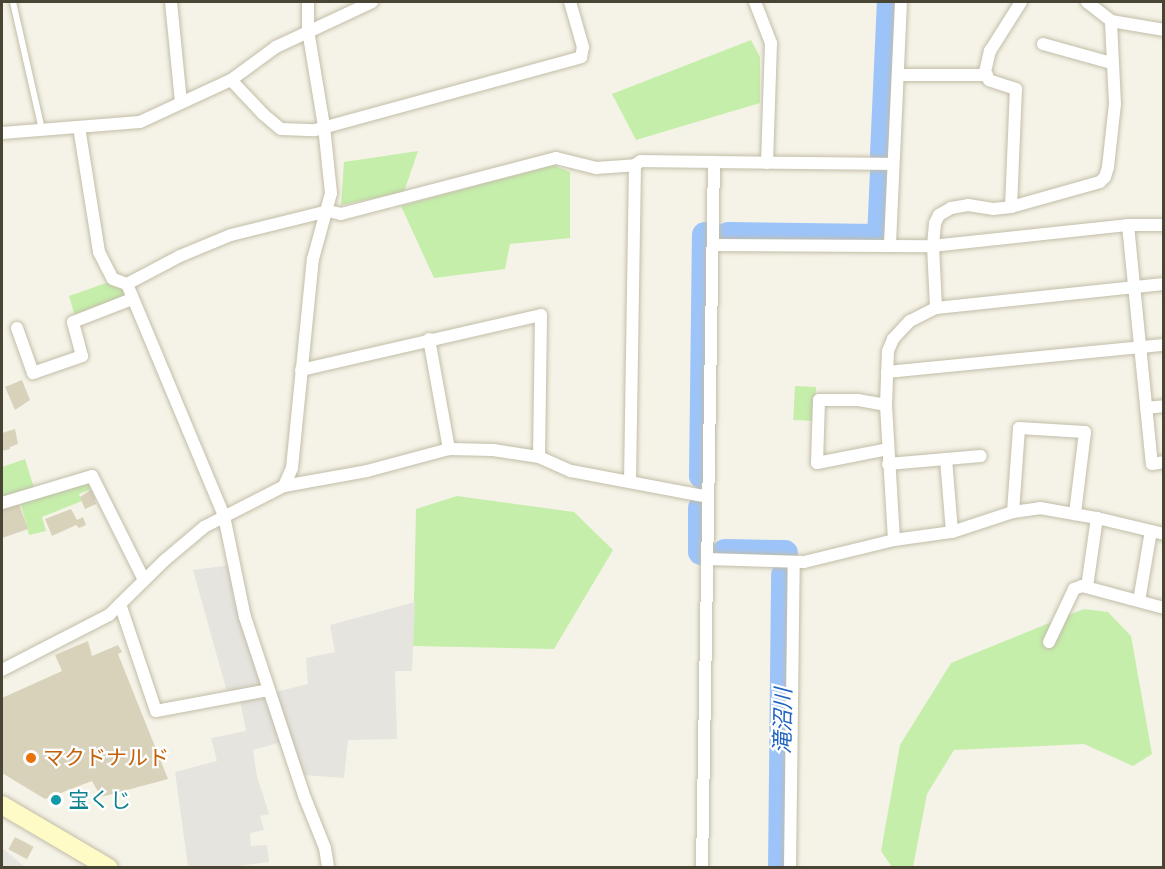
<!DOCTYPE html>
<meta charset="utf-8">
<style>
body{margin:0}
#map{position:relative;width:1165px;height:869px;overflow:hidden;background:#f5f3e7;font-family:"Archivo Narrow","Noto Sans JP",sans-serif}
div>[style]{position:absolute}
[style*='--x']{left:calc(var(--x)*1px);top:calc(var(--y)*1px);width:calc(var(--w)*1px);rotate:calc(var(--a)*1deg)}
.green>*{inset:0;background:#c5eeab;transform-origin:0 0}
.parking>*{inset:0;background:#e6e4df}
.river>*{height:26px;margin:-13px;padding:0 13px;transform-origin:13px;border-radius:13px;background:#9dc4f9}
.building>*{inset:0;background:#d8d2bb;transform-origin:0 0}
.roads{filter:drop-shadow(0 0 2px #c2bda8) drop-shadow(0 0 2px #c2bda8)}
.lane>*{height:6px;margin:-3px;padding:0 3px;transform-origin:3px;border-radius:3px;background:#fff}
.street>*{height:12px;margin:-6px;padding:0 6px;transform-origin:6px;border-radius:6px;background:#fff}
.secondary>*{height:18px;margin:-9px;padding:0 9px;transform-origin:9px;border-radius:9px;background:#fffbc7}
.dots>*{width:16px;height:16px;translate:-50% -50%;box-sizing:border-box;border:3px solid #fff;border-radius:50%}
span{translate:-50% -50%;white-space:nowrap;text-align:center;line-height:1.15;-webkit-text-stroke:4.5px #fff;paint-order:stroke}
.food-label{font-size:21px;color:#c56008}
.left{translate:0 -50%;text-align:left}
.culture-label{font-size:21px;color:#0d838f}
.water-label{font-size:22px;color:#2164c2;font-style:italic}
.frame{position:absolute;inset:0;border:3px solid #494535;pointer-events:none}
</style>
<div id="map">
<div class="green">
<i style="clip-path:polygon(751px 40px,760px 57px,760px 103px,636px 140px,612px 94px)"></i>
<i style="clip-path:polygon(418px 151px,404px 192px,341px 205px,344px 162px)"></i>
<i style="clip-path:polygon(553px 165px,570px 172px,570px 238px,510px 244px,505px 269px,434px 278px,401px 206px)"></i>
<i style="clip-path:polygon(109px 282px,132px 296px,76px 320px,69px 296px)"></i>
<i style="left:795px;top:386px;width:21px;height:34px;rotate:3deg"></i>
<i style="clip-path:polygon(25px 459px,34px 488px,7px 497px,2px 496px,2px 467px)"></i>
<i style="clip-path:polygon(88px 477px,92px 489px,79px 494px,82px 501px,42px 517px,46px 531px,29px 535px,19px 498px)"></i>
<i style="clip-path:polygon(457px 496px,574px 512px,613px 550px,554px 649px,413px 646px,416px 509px)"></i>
<i style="clip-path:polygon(1084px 609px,1108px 612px,1131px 636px,1152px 754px,1133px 766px,1084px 744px,954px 750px,927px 794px,913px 867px,892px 867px,881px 851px,900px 745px,951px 663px)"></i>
</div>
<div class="parking">
<i style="clip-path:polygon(230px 565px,233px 596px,267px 694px,308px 684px,306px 658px,335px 652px,330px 625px,415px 602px,412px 671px,395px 671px,397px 739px,348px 740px,344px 778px,303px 775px,289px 740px,253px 750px,257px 776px,269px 814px,260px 816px,264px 830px,250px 833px,251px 846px,267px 845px,269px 862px,230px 867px,188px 867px,175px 772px,217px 761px,211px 738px,246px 731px,238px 691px,227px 692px,193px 570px)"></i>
<i style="clip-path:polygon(2px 848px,25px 867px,2px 867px)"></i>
</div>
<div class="river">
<i style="--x:883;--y:154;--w:152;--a:-87.4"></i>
<i style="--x:728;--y:235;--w:152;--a:0.8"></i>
<i style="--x:880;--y:237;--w:65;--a:-87.4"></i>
<i style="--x:702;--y:476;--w:241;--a:-89.3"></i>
<i style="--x:701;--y:552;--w:44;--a:-90"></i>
<i style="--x:725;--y:552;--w:60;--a:1"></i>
<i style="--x:781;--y:868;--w:293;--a:-89.4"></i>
</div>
<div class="building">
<i style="clip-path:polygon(22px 380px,30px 400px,15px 410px,5px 387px)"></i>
<i style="clip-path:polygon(15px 429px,18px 444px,10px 447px,10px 449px,2px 451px,2px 433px)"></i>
<i style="clip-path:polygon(92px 489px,96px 504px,85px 509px,80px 497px)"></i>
<i style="clip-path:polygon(19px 504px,28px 529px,2px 538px,2px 509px)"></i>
<i style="clip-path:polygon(71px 509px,77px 520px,83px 517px,86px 525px,79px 528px,76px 525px,52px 536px,45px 519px)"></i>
<i style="clip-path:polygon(88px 641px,92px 656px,118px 645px,122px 652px,118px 654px,168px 779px,101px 797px,92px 781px,45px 799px,2px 773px,2px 698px,62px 671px,55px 655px)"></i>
<i style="left:15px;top:837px;width:21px;height:14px;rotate:28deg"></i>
</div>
<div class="roads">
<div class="lane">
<i style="--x:13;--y:2;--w:131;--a:77.2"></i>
</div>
<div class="street">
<i style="--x:171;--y:2;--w:101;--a:84.3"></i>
<i style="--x:755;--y:2;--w:44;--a:68.7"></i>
<i style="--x:771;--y:43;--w:120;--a:91.9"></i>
<i style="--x:1087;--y:2;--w:31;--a:38"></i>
<i style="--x:1111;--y:21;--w:54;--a:9.6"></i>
<i style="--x:1043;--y:44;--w:71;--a:15.6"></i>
<i style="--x:898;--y:75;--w:89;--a:0"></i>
<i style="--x:231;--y:80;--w:47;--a:46.7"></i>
<i style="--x:263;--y:114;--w:23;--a:40"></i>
<i style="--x:281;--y:129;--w:34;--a:2"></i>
<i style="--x:315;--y:130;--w:276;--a:-15.3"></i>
<i style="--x:581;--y:57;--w:10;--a:-79"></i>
<i style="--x:583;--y:47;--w:47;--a:-106.1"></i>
<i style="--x:79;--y:127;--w:127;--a:80.9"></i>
<i style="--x:99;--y:252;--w:30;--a:63"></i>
<i style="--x:113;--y:279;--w:15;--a:20"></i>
<i style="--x:127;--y:284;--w:251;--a:67.3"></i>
<i style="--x:224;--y:516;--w:103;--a:78.3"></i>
<i style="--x:245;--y:617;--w:191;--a:71.7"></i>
<i style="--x:305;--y:798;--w:54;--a:68.2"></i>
<i style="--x:325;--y:848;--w:20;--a:81"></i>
<i style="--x:2;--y:133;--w:138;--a:-4.6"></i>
<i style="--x:140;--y:122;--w:100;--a:-24.8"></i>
<i style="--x:231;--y:80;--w:56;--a:-36.3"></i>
<i style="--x:276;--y:47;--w:106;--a:-25.1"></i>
<i style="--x:1011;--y:207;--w:118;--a:-87.6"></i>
<i style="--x:1016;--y:89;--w:28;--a:-162"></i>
<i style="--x:989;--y:80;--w:9;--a:-117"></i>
<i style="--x:985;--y:72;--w:22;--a:-77"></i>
<i style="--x:990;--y:51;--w:58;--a:-57.7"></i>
<i style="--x:1128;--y:225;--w:240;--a:84.3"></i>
<i style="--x:1152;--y:464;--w:12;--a:-9"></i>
<i style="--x:1164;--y:225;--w:36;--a:180"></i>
<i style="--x:1128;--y:225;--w:196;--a:173.9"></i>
<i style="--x:933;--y:246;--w:62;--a:87.2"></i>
<i style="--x:936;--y:308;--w:229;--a:-6"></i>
<i style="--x:890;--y:244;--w:242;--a:-87.4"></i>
<i style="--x:713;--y:245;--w:220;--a:0.3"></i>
<i style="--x:933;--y:246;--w:23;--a:-85"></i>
<i style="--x:935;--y:223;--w:9;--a:-63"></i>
<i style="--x:939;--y:215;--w:14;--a:-30"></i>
<i style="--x:951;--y:208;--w:17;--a:-10"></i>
<i style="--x:968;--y:205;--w:25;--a:9"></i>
<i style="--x:993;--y:209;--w:18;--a:-6"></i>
<i style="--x:1011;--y:207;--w:92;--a:-15.7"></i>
<i style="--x:1100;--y:182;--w:7;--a:-45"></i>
<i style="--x:1105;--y:177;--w:10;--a:-73"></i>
<i style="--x:1108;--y:167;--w:63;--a:-83.7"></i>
<i style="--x:1115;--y:104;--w:83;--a:-92.8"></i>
<i style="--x:127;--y:284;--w:60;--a:-27.8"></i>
<i style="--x:180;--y:256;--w:55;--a:-22.4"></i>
<i style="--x:231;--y:235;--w:100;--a:-13.9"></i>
<i style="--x:328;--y:211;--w:13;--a:13"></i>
<i style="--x:341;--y:214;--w:222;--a:-14.6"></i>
<i style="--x:556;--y:158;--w:41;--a:14"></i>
<i style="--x:596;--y:168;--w:39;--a:-4"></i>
<i style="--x:17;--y:328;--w:48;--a:70.4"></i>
<i style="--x:33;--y:373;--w:52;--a:-19.1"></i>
<i style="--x:82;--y:356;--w:35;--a:-105"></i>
<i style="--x:73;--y:322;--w:63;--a:-21.3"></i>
<i style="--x:429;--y:339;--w:112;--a:79.7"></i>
<i style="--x:301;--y:370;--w:246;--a:-12.9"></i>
<i style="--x:541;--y:315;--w:142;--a:90.8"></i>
<i style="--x:887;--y:372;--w:278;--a:-5.6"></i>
<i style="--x:886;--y:405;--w:29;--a:-170"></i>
<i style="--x:857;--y:400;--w:38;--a:180"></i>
<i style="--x:819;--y:400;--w:63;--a:91.8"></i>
<i style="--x:817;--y:463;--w:72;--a:-11.2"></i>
<i style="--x:1146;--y:408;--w:18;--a:-6"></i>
<i style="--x:946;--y:459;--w:73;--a:85.3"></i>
<i style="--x:888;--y:464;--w:93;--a:-4.9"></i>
<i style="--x:630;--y:482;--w:317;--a:-89.1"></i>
<i style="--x:635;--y:165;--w:7;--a:-34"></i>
<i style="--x:641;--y:161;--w:73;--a:0.8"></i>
<i style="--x:284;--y:486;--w:20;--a:-66"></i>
<i style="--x:292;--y:468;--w:210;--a:-84.3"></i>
<i style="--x:313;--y:259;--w:68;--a:-74.7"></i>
<i style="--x:331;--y:193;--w:67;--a:-96"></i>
<i style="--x:324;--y:126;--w:97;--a:-99.5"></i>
<i style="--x:308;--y:30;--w:28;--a:-90"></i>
<i style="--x:2;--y:503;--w:94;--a:-16.7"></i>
<i style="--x:92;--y:476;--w:116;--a:63.4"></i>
<i style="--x:1013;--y:512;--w:84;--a:-85.9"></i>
<i style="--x:1019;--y:428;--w:66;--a:3.5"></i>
<i style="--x:1085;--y:432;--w:83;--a:97"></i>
<i style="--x:894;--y:540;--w:135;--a:-93.4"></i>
<i style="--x:886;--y:405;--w:54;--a:-87.9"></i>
<i style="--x:888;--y:351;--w:13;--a:-67"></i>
<i style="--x:893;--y:339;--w:25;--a:-47"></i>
<i style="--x:910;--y:321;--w:29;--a:-27"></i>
<i style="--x:707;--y:559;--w:97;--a:1.8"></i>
<i style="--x:804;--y:562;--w:93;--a:-13.7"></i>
<i style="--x:894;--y:540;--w:59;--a:-7.9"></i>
<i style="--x:952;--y:532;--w:64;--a:-18.2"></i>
<i style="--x:1013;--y:512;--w:27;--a:-8"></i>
<i style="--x:1040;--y:508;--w:58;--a:10"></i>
<i style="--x:1097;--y:518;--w:69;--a:13.4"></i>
<i style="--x:1087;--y:587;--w:70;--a:-81.8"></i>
<i style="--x:1139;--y:601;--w:71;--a:-80.3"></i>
<i style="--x:120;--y:604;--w:113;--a:71.4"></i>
<i style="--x:156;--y:711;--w:114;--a:-10.6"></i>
<i style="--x:1049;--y:642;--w:59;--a:-64.7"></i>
<i style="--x:1074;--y:589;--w:9;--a:-21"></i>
<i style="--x:1082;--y:586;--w:85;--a:15"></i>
<i style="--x:2;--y:670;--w:120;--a:-27.2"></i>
<i style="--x:109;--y:615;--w:78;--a:-44.5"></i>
<i style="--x:165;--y:560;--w:51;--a:-40.2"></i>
<i style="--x:204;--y:527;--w:90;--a:-27.1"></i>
<i style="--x:284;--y:486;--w:84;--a:-10.2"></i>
<i style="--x:367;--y:471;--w:85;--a:-15"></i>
<i style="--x:449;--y:449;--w:44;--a:1.3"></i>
<i style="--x:493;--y:450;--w:47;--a:8.7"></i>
<i style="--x:539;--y:457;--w:35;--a:24"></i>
<i style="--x:571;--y:471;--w:139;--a:10.7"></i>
<i style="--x:702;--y:868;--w:706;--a:-89.03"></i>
<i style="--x:714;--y:162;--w:179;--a:0.6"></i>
<i style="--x:790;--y:868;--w:306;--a:-89.3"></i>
</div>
<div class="secondary">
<i style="--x:2;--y:805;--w:124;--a:30.5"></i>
</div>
</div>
<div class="dots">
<i style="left:31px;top:758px;background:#e8710a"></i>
<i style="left:56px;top:800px;background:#0f9aa8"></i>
</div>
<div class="food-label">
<span class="left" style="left:43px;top:758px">マクドナルド</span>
</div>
<div class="culture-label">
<span class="left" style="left:68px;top:800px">宝くじ</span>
</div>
<div class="water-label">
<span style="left:783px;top:721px;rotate:-89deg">滝沼川</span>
</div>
<div class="frame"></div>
</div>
